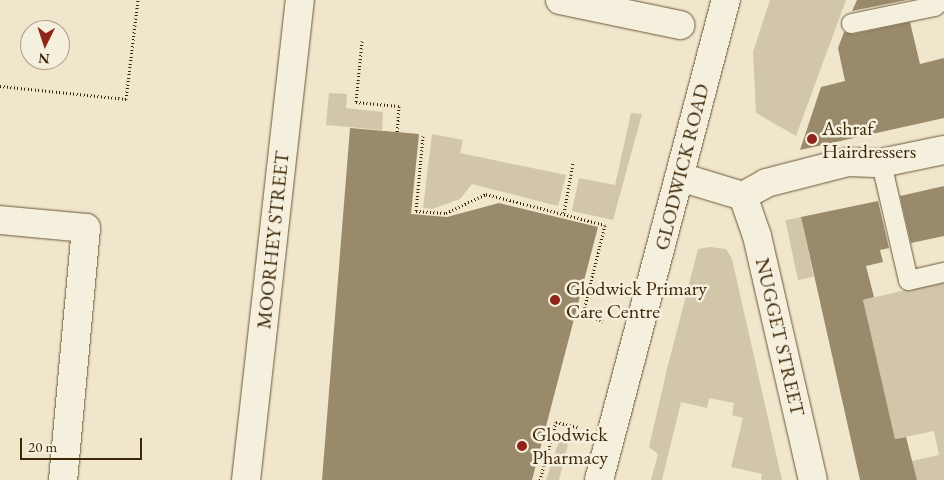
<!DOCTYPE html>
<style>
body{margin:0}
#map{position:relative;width:944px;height:480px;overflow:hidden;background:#efe6cb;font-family:"EB Garamond",serif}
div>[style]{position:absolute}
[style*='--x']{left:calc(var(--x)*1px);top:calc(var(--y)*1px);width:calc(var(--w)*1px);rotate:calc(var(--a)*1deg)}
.green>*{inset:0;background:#d1c6aa;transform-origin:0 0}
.building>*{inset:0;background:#9a8a6c}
.path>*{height:3px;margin-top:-1.5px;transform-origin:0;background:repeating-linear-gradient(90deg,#3d2706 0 1px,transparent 0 3.5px)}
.roads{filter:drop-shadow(0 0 1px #6a5737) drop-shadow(0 0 1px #6a5737)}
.lane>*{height:19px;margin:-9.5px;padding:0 9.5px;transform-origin:9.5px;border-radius:9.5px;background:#f5efdd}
.street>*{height:28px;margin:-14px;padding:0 14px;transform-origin:14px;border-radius:14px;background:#f5efdd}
.secondary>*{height:28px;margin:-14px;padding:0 14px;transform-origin:14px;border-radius:14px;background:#f5efdd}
.dots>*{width:14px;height:14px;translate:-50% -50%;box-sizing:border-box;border:2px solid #f5efdd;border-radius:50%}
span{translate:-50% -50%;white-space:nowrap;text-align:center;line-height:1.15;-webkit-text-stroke:5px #f5efdd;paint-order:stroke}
.poi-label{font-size:20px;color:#3d2706}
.left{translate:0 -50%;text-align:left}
.street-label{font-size:20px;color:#3d2706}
.north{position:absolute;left:20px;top:20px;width:50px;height:50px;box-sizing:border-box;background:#f5efdd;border:1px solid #ab9f87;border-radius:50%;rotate:184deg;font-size:14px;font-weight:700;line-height:20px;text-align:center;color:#3d2706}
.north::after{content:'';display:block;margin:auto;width:18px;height:22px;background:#8f2418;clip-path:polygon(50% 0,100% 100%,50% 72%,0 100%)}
.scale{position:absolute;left:20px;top:438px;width:122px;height:22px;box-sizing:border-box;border:2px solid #3d2706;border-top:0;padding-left:6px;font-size:15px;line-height:18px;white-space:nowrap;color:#3d2706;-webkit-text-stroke:4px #f5efdd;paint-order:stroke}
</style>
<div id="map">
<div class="green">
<i style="clip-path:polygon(770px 0,846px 0,796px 136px,756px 113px,753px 52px)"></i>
<i style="clip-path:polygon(329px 93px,347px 94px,346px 108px,383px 112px,382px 130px,326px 125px)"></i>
<i style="clip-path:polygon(631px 113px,642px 114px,613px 220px,572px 211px,579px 178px,615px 185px)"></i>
<i style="clip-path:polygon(432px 134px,463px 140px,460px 153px,566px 175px,558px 206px,472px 184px,460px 199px,432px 209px,423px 208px)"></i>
<i style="left:801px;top:217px;width:61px;height:16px;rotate:78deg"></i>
<i style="clip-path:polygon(710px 247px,726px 249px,732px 259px,782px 480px,761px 480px,762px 474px,731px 467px,743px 418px,732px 415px,734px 403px,709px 398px,707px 408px,681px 402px,662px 480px,651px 480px,658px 454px,649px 447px,668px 365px,698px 249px)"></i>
<i style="clip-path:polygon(944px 281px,944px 480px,917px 480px,912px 461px,939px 455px,934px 431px,895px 439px,883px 388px,852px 395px,875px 355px,863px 300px)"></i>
<i style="clip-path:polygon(560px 438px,569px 440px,559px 480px,546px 480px)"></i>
</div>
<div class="building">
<i style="clip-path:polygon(857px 0,907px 0,852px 11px)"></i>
<i style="clip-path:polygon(910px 22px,920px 64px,944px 58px,944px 118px,800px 150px,821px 87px,845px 81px,838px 48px,844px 32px,853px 34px)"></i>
<i style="clip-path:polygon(350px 128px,419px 134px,411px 214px,447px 217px,499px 203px,598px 227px,532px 480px,322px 480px)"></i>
<i style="clip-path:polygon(944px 186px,944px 236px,911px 243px,900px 196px)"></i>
<i style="clip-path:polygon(878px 201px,889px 248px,880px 250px,883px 262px,866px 266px,874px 297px,863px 300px,895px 439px,906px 437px,917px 480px,860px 480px,801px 217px)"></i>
</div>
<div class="path">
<i style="--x:362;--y:41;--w:61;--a:95.6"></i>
<i style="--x:356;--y:102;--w:43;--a:5.3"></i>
<i style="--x:399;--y:106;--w:26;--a:94"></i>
<i style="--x:0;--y:86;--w:127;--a:5.9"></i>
<i style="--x:126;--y:99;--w:100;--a:-83.1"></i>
<i style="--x:423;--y:136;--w:75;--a:95.3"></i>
<i style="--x:416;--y:211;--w:30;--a:4"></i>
<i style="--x:446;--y:213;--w:44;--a:-25.4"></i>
<i style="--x:486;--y:194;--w:123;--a:14.6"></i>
<i style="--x:605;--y:225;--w:92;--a:103.9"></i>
<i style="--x:583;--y:314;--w:21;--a:19"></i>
<i style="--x:564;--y:213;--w:51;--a:-79.8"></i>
<i style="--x:540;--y:480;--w:60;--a:-74.6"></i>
<i style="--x:556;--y:422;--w:23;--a:13"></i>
</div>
<div class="roads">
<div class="lane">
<i style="--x:851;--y:23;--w:85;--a:-11.6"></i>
<i style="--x:934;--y:6;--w:9;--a:-41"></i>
<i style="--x:881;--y:163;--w:120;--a:77"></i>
<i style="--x:908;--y:280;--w:37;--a:-13"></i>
</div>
<div class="street">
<i style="--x:560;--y:0;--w:123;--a:11.8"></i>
<i style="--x:680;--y:177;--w:66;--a:16.8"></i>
<i style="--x:743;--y:196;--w:26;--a:-29"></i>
<i style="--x:766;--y:183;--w:85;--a:-14.4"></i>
<i style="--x:848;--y:162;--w:33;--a:2"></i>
<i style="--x:881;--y:163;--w:64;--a:-11.7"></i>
<i style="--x:743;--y:196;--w:42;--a:70.7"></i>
<i style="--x:757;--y:236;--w:250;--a:77.1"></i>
<i style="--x:0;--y:220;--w:86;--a:5.3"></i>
<i style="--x:86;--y:228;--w:253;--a:95.2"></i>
<i style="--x:246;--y:480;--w:483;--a:-83.6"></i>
</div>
<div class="secondary">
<i style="--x:599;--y:480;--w:497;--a:-75.2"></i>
</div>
</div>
<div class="dots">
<i style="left:812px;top:139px;background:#8f2418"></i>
<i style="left:555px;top:300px;background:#8f2418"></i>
<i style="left:522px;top:446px;background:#8f2418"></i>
</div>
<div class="poi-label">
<span class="left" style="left:822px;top:140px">Ashraf<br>Hairdressers</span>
<span class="left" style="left:566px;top:300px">Glodwick Primary<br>Care Centre</span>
<span class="left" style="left:532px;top:446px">Glodwick<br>Pharmacy</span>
</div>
<div class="street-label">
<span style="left:682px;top:167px;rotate:-76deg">GLODWICK ROAD</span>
<span style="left:273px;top:240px;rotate:-84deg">MOORHEY STREET</span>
<span style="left:780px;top:337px;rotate:77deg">NUGGET STREET</span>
</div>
<div class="north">N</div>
<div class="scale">20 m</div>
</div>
